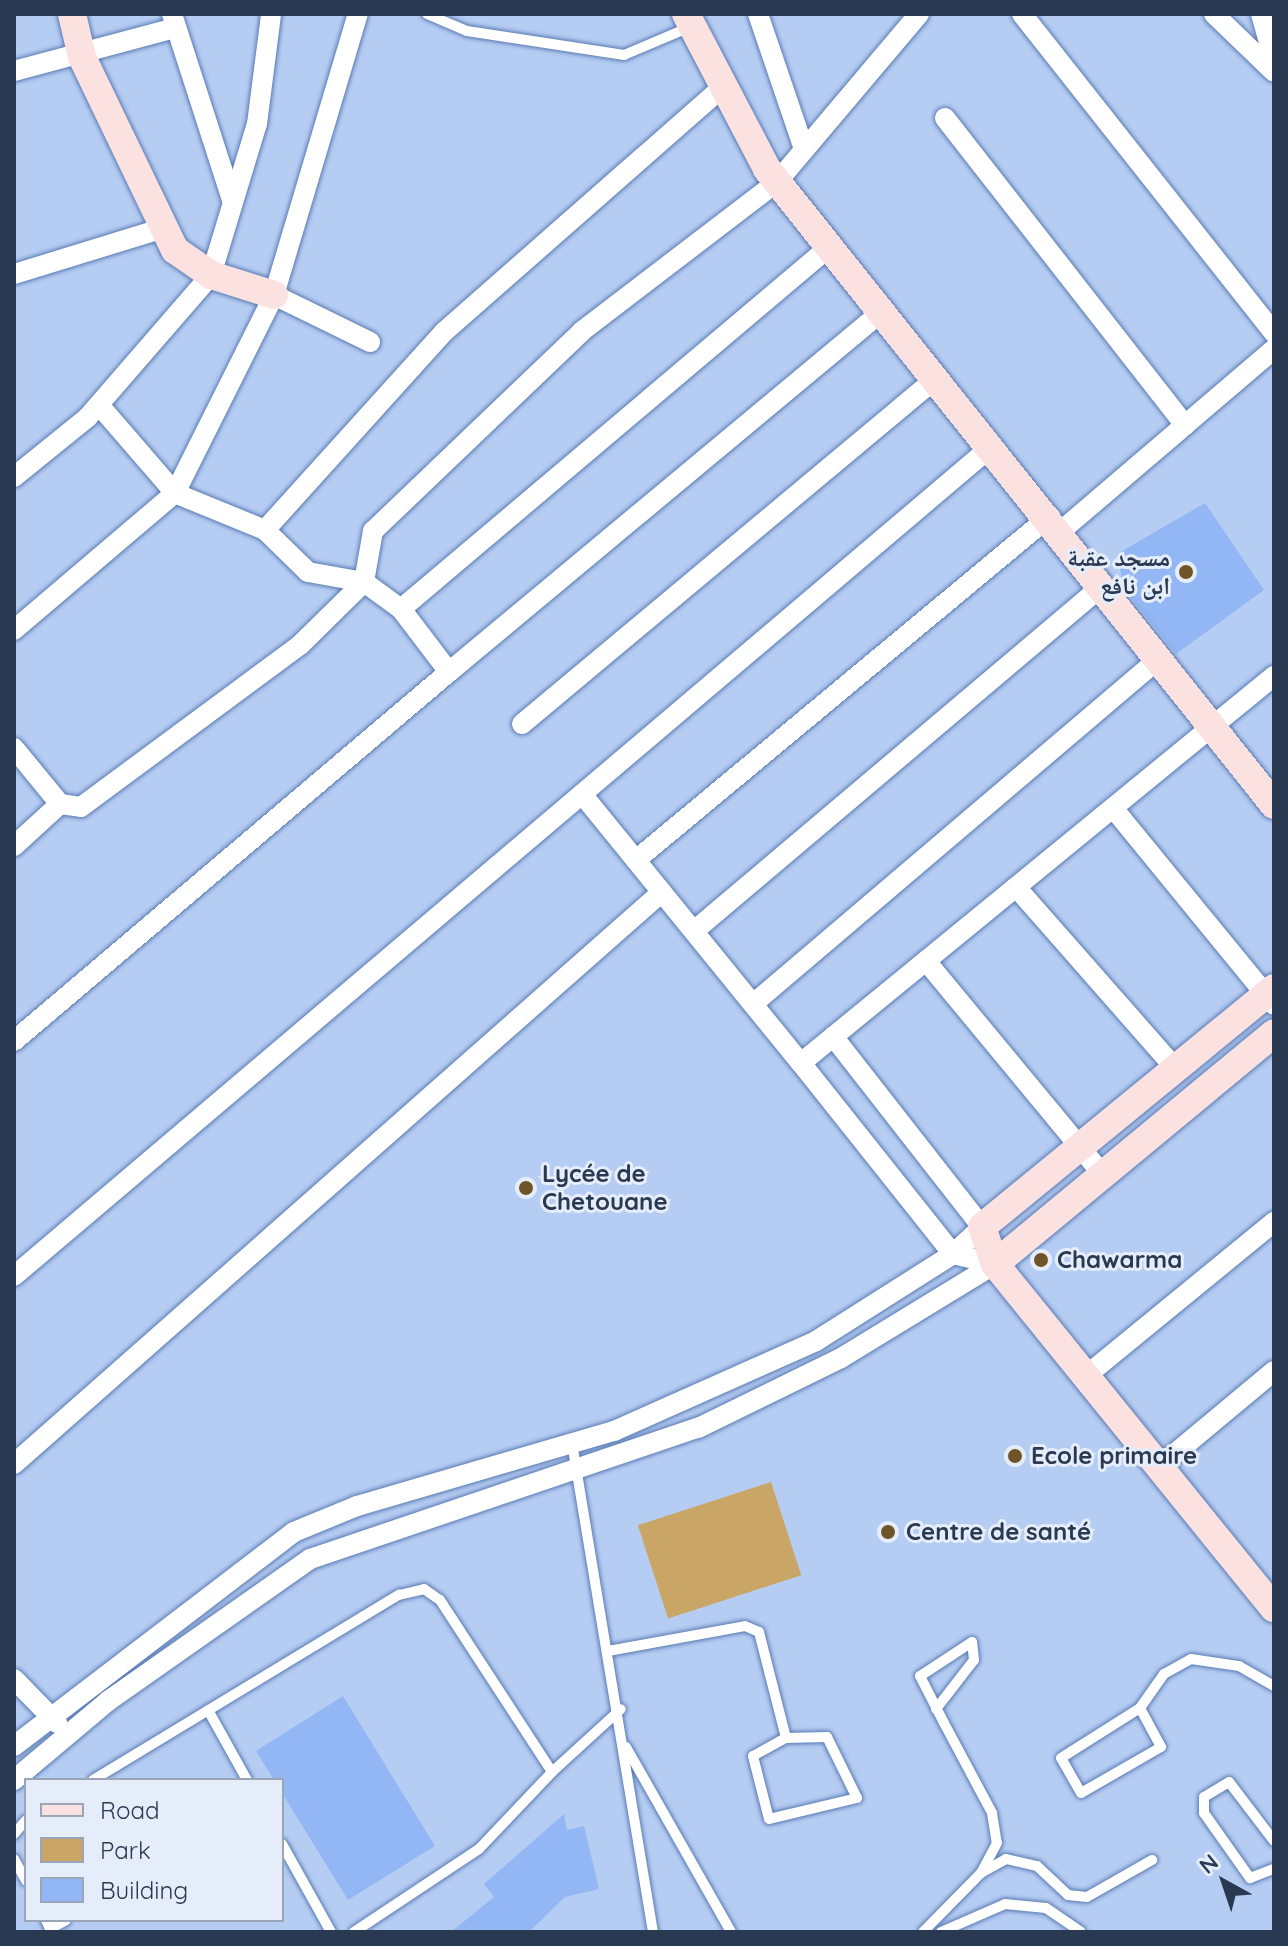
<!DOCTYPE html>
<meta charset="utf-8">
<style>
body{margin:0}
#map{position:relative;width:1288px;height:1946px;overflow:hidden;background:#b6cdf3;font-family:Quicksand,"Noto Naskh Arabic",sans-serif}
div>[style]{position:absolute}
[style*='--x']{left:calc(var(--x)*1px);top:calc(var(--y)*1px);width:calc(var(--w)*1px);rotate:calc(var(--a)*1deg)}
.green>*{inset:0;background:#c9a566;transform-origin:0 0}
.building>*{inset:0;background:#92b7f4}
.roads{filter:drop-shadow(0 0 2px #597bb4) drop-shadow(0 0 2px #597bb4)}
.lane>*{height:10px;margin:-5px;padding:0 5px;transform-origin:5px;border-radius:5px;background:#fff}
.street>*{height:20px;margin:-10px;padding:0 10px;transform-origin:10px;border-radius:10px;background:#fff}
.secondary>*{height:28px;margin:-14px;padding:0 14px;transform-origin:14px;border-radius:14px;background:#fce1e1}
.dots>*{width:22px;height:22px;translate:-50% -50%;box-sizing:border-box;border:4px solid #e5edfa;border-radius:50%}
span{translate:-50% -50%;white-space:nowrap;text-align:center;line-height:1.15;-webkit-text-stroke:6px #e5edfa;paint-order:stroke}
.poi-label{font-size:24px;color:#2a3952;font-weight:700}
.right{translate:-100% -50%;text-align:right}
.left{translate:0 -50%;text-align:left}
.frame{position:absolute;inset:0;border:16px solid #2a3952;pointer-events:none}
.legend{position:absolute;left:24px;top:1778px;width:260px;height:144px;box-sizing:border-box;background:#e5edfa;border:2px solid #9aa5b7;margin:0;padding:10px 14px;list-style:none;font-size:24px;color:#2a3952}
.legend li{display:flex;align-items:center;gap:16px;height:40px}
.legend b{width:40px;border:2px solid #9aa5b7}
.north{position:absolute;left:1184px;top:1842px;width:80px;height:80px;-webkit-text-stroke:6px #e5edfa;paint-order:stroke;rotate:320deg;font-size:22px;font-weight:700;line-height:32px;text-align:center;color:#2a3952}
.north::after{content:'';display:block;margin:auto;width:28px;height:36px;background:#2a3952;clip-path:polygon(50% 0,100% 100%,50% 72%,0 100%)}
</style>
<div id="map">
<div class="green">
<i style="left:771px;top:1482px;width:98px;height:140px;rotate:72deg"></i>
</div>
<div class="building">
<i style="clip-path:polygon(1205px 503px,1264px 590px,1176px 654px,1124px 589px,1117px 554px)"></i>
<i style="clip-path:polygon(343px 1696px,435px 1846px,348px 1900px,282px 1793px,282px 1780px,274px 1780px,256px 1751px)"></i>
<i style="clip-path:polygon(564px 1814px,567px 1830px,584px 1826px,599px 1889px,565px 1897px,531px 1930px,451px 1932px,494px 1897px,484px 1884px)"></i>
</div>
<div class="roads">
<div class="lane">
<i style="--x:427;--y:14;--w:43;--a:23"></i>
<i style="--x:467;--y:31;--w:159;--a:8.7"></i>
<i style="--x:624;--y:55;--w:72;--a:-23"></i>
<i style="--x:572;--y:1443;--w:496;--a:80.6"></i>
<i style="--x:608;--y:1651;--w:139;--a:-10.3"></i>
<i style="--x:745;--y:1626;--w:15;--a:23"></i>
<i style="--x:759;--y:1632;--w:109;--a:75.7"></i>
<i style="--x:786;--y:1738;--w:41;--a:-1.4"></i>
<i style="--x:827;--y:1737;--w:68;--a:63.8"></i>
<i style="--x:857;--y:1798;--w:90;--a:166.6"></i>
<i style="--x:769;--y:1819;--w:65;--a:-104.3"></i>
<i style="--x:753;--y:1756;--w:38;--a:-29"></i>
<i style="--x:1140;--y:1708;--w:44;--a:61.7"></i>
<i style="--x:1161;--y:1747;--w:92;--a:150.1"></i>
<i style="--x:1081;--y:1793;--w:40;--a:-119.7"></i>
<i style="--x:1061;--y:1758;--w:93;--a:-32.3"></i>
<i style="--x:1140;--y:1708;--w:42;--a:-54.8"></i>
<i style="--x:1164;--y:1674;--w:31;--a:-29"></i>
<i style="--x:1191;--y:1659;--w:49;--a:8.3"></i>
<i style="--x:1239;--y:1666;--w:40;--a:29.7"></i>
<i style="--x:936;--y:1709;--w:62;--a:-52.2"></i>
<i style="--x:974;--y:1660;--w:18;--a:-96"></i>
<i style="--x:972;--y:1642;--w:62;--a:146.8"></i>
<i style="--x:920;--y:1676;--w:53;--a:62.9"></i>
<i style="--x:944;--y:1723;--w:102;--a:61.9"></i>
<i style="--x:992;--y:1813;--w:30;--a:81"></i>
<i style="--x:997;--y:1843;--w:34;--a:118"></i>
<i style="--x:208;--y:1710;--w:80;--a:60.9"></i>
<i style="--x:626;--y:1747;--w:213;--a:60.4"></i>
<i style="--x:93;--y:1780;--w:358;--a:-31.2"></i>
<i style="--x:399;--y:1595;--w:26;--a:-13"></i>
<i style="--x:424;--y:1589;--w:19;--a:35"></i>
<i style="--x:440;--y:1600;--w:205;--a:56.9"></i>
<i style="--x:552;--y:1772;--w:93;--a:-42.4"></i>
<i style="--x:14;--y:1834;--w:18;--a:-49"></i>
<i style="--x:1274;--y:1841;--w:74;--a:-127.3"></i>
<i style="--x:1229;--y:1782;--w:29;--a:149"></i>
<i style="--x:1204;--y:1797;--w:16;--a:90"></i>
<i style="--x:1204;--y:1813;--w:80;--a:54.7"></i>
<i style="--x:1250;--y:1878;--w:26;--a:-21"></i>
<i style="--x:282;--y:1844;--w:101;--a:60.9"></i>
<i style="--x:14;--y:1859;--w:25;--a:61"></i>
<i style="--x:46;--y:1920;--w:10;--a:66"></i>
<i style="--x:50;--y:1929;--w:18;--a:-29"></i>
<i style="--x:354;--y:1932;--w:150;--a:-33.6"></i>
<i style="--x:479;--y:1849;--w:106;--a:-46.5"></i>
<i style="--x:923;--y:1932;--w:83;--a:-45.5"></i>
<i style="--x:981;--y:1873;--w:29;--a:-29"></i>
<i style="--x:1006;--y:1859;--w:32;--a:13"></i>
<i style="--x:1037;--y:1866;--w:42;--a:43.1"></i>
<i style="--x:1068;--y:1895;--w:19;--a:6"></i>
<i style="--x:1087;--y:1897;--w:75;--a:-29.6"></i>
<i style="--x:941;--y:1932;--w:70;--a:-23.6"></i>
<i style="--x:1005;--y:1904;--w:41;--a:5.6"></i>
<i style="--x:1046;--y:1908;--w:42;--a:34.4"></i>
</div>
<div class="street">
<i style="--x:172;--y:14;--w:195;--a:72.1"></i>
<i style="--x:758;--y:14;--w:143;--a:71.2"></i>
<i style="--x:1022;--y:14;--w:407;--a:51.7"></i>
<i style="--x:1214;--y:14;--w:83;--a:44"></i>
<i style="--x:1261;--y:14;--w:48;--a:74.2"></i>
<i style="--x:14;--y:71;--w:166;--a:-15"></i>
<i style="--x:945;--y:118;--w:390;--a:52"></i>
<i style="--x:14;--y:274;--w:153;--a:-17.1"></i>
<i style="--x:274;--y:295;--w:107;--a:26.1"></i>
<i style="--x:14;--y:477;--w:95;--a:-39"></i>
<i style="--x:88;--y:417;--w:188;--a:-49.1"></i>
<i style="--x:211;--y:275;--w:158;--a:-73.1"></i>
<i style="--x:257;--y:124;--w:111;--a:-82.7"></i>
<i style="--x:265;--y:530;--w:268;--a:-47.9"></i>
<i style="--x:445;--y:331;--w:370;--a:-41.3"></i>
<i style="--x:1061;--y:531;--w:280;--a:-40.5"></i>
<i style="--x:401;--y:609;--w:559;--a:-40.21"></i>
<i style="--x:14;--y:630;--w:211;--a:-40.4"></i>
<i style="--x:175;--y:493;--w:221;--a:-63.4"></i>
<i style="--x:274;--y:295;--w:293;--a:-73.4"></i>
<i style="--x:449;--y:672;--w:560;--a:-39.78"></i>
<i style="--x:522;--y:724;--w:537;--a:-39.86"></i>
<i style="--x:14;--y:748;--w:72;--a:50.6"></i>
<i style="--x:60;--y:804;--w:21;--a:8"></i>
<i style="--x:81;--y:807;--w:272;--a:-36.5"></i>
<i style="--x:300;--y:645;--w:90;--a:-44.5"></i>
<i style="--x:364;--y:582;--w:52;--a:-80"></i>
<i style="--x:373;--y:531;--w:289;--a:-43.7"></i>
<i style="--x:582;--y:331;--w:245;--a:-37.4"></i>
<i style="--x:777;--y:182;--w:220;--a:-49.8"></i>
<i style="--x:582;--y:794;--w:347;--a:50.9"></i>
<i style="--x:801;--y:1063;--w:611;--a:-39.29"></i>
<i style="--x:1113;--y:808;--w:254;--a:50.7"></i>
<i style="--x:14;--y:846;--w:62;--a:-42.4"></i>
<i style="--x:636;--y:860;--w:538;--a:-39.72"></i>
<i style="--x:1016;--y:887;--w:242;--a:48.7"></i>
<i style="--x:694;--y:931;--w:533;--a:-40.2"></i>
<i style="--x:926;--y:961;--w:278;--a:50.4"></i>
<i style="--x:753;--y:1004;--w:528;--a:-40.39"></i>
<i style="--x:14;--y:1041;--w:570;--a:-40.31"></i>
<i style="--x:449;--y:672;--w:79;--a:-127.3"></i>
<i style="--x:401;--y:609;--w:46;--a:-143.9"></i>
<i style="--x:364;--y:582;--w:57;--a:-169.9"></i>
<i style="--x:308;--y:572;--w:60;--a:-135.7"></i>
<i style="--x:265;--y:530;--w:97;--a:-157.7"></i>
<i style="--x:175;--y:493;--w:116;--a:-130.8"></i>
<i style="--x:801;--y:1063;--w:244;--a:51.5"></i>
<i style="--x:953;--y:1254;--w:43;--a:13.4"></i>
<i style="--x:14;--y:1276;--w:1281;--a:-40.32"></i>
<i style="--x:1087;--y:1375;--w:242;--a:-39.3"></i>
<i style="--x:14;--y:1464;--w:864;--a:-41.44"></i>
<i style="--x:1160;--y:1466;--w:148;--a:-39.8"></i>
<i style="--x:14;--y:1679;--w:62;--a:45.7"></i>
<i style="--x:14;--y:1746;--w:352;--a:-37.4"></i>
<i style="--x:294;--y:1532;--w:68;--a:-22.4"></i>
<i style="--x:357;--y:1506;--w:268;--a:-16.3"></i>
<i style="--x:614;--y:1431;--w:221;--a:-24"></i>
<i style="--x:816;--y:1341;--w:162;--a:-32.4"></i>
<i style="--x:953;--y:1254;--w:40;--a:-43"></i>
<i style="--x:982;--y:1227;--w:242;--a:-128"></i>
<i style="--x:14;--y:1780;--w:123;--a:-40"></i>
<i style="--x:108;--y:1701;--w:247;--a:-35.1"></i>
<i style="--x:310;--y:1559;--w:410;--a:-18.7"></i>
<i style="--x:698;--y:1428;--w:159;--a:-26.1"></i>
<i style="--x:841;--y:1358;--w:180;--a:-31.4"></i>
</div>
<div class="secondary">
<i style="--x:72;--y:14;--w:44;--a:76.9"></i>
<i style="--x:82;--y:57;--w:214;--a:64.3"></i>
<i style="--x:175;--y:250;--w:44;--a:34.8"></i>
<i style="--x:211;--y:275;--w:66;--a:17.6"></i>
<i style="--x:686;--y:14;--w:175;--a:62.4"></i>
<i style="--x:767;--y:169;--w:813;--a:51.44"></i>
<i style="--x:1274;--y:988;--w:377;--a:140.7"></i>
<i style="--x:982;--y:1227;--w:39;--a:71"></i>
<i style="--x:995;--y:1264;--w:443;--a:51"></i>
<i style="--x:995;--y:1264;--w:362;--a:-39.6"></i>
</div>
</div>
<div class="dots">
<i style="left:1186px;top:572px;background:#6e5426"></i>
<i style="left:526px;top:1188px;background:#6e5426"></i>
<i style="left:1041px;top:1260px;background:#6e5426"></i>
<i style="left:1015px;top:1456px;background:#6e5426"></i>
<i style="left:888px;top:1532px;background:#6e5426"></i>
</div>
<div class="poi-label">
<span class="right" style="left:1170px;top:572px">مسجد عقبة<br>ابن نافع</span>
<span class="left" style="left:542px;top:1188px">Lycée de<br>Chetouane</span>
<span class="left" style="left:1057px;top:1260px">Chawarma</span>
<span class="left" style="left:1031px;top:1456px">Ecole primaire</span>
<span class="left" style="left:906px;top:1532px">Centre de santé</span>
</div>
<div class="frame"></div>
<ul class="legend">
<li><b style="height:10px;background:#fce1e1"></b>Road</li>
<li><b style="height:22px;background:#c9a566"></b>Park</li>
<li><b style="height:22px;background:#92b7f4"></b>Building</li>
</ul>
<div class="north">N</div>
</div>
